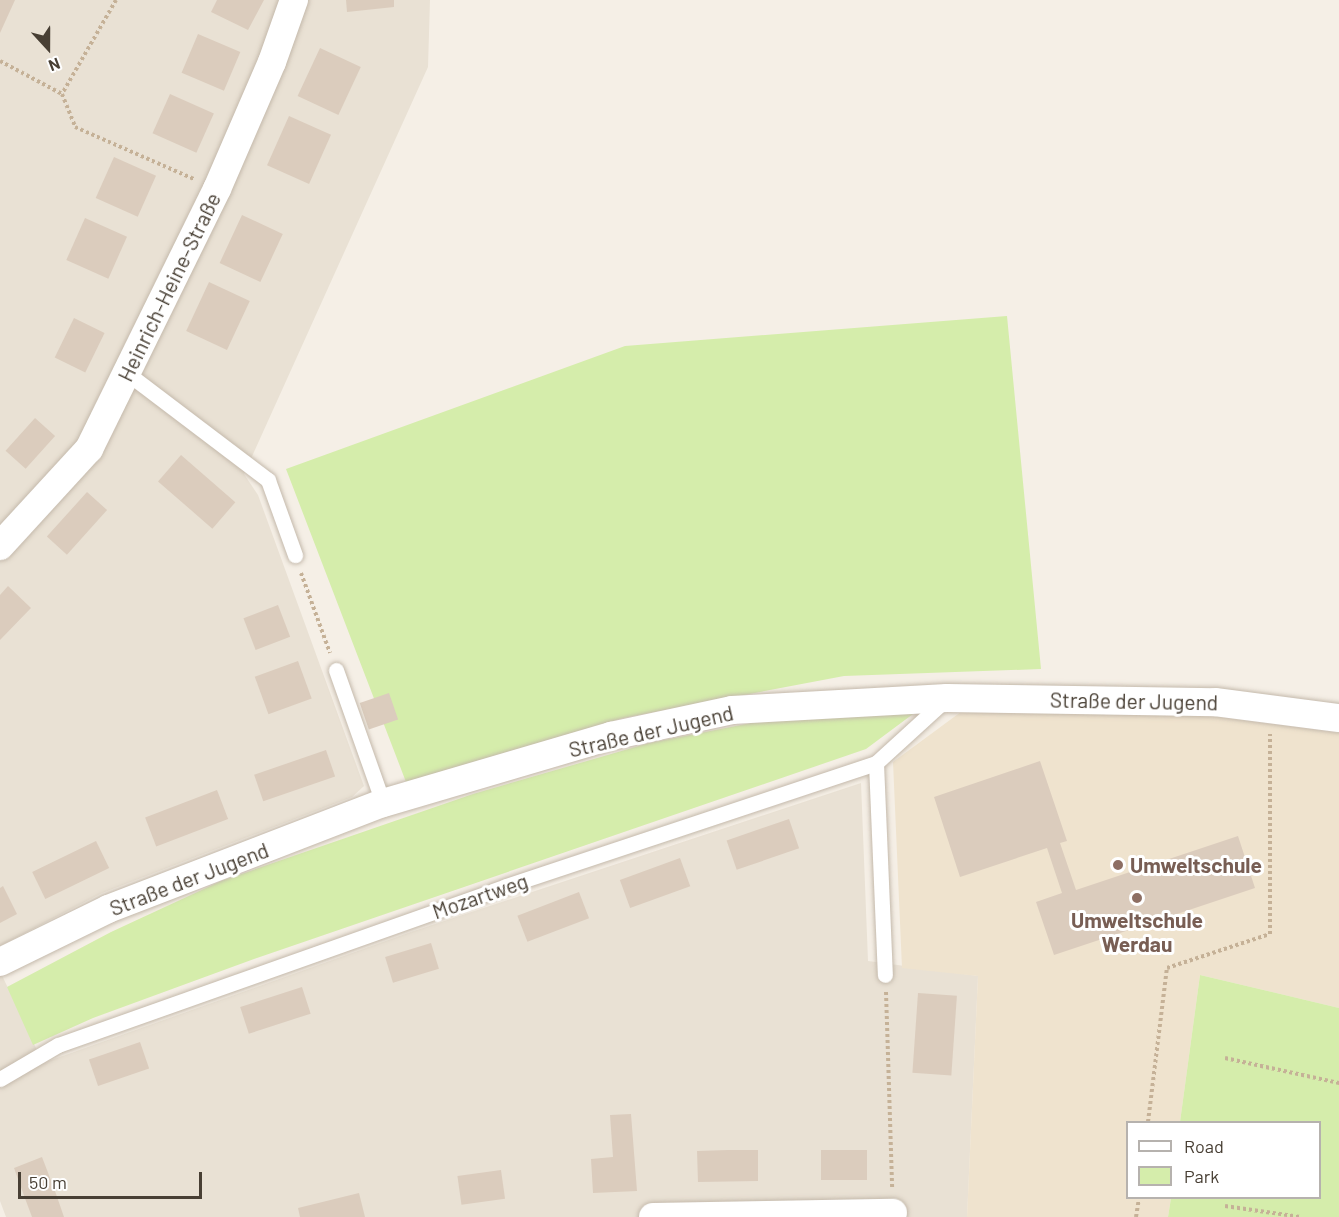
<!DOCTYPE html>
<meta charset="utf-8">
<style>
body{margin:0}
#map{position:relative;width:1339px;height:1217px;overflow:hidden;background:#f5efe6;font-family:Barlow,sans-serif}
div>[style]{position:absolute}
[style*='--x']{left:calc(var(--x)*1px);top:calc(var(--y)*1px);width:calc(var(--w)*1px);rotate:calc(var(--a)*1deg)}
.residential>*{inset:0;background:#e9e1d4}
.education>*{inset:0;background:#efe3ce}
.green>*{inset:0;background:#d5edab}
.building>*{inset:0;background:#dbccbd;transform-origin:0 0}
.path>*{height:4px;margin-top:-2px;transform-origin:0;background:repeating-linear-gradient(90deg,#c5b197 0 3px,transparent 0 6px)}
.roads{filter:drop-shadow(0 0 2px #c4b9ab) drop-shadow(0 0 2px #c4b9ab)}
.service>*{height:15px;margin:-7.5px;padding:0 7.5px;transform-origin:7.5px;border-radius:7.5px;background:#fff}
.minor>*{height:28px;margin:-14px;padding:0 14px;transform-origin:14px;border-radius:14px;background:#fff}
.dots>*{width:16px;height:16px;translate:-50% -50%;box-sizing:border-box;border:3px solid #fff;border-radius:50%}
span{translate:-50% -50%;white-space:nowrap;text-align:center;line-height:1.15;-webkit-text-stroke:6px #fff;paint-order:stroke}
.street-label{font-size:21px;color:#483f34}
.education-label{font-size:21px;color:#785e54;font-weight:700}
.left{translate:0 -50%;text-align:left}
.legend{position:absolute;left:1126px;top:1121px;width:195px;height:78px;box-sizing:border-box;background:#fff;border:2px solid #b6b2ae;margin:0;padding:8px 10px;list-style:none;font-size:18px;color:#483f34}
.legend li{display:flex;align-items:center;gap:12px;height:30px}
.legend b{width:30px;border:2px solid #b6b2ae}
.north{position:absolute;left:18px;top:18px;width:60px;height:60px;-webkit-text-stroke:4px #fff;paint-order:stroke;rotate:159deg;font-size:16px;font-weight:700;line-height:24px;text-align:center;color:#483f34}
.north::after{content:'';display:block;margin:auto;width:21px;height:27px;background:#483f34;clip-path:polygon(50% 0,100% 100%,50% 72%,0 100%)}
.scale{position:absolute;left:18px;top:1172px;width:184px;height:27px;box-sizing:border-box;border:3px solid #483f34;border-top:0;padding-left:8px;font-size:18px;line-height:21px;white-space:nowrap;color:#483f34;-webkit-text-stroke:4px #fff;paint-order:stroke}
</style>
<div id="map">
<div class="residential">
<i style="clip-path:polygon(0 0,430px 0,428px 67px,244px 474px,258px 495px,364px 786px,352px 797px,102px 893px,0 946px)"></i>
<i style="clip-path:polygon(861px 783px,868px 961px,978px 976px,967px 1217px,6px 1217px,0 1201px,0 971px,43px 1063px,411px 932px)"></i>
</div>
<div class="education">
<i style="clip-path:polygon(973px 703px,1203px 715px,1339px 733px,1339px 1008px,1200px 975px,1180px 1122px,1128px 1122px,1128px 1198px,1171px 1198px,1168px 1217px,967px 1217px,978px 976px,902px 968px,893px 762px)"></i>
</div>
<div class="green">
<i style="clip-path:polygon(1007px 316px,1041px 669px,844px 676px,623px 718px,406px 782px,286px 469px,625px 346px)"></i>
<i style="clip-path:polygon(882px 712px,913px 714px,866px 749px,254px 959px,93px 1018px,33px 1045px,7px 987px,111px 932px,221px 881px,473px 794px,649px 743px,751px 723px)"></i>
<i style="clip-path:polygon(1200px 975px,1339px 1008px,1339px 1217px,1168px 1217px,1171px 1198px,1320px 1198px,1320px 1122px,1180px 1122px)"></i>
</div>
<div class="building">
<i style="clip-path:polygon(0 0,15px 0,0 33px)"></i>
<i style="clip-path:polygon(217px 0,264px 0,248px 30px,211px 12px)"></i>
<i style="clip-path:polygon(346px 0,394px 0,394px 7px,347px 12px)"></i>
<i style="left:198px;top:34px;width:46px;height:42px;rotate:23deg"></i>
<i style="left:320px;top:48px;width:45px;height:53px;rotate:25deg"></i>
<i style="left:170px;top:94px;width:48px;height:43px;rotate:24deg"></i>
<i style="left:289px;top:116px;width:46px;height:54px;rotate:24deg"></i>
<i style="left:114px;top:157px;width:46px;height:45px;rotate:24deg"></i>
<i style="left:242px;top:215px;width:45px;height:53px;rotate:25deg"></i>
<i style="left:85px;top:218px;width:46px;height:46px;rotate:24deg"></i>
<i style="left:209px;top:282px;width:45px;height:54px;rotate:25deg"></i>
<i style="left:74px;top:318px;width:34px;height:44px;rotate:26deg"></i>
<i style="left:35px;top:418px;width:27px;height:44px;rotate:42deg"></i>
<i style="left:181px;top:455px;width:72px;height:35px;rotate:41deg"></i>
<i style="left:87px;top:492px;width:27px;height:60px;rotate:42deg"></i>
<i style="clip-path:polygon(8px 586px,31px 608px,0 640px,0 595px)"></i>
<i style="left:278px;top:605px;width:34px;height:37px;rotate:69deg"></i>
<i style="left:298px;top:661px;width:40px;height:46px;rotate:70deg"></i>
<i style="left:389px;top:693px;width:28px;height:31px;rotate:71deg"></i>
<i style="left:326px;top:750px;width:28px;height:76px;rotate:71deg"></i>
<i style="clip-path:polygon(1040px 761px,1067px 841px,1060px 843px,1076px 890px,1238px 836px,1255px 888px,1054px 955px,1036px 902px,1062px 893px,1047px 848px,960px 877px,934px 797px)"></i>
<i style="left:217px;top:790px;width:31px;height:77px;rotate:69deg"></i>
<i style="left:789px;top:819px;width:31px;height:66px;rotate:71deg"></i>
<i style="left:96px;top:841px;width:30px;height:71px;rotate:64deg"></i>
<i style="left:680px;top:858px;width:30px;height:64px;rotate:70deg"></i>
<i style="clip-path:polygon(3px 886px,17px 914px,0 923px,0 888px)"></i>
<i style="left:579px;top:892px;width:28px;height:66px;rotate:69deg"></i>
<i style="left:431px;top:943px;width:27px;height:48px;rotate:73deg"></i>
<i style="left:302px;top:987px;width:28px;height:65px;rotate:72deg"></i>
<i style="left:918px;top:993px;width:39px;height:80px;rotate:4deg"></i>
<i style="left:140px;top:1042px;width:28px;height:54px;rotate:71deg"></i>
<i style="clip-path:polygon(631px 1114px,637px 1191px,593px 1193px,591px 1159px,613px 1157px,610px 1115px)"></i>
<i style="clip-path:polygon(728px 1150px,758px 1150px,758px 1181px,698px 1182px,697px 1151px)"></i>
<i style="left:821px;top:1150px;width:46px;height:30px"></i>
<i style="clip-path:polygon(42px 1157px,55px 1191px,64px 1217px,32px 1217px,26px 1201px,14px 1168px)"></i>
<i style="left:501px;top:1170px;width:29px;height:44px;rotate:82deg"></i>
<i style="clip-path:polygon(359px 1193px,365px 1217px,300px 1217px,298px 1208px)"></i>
</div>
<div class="path">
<i style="--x:116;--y:0;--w:108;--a:119.9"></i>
<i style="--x:62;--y:94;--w:35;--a:68"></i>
<i style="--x:75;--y:127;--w:130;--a:23.6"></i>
<i style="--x:0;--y:61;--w:70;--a:28"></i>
<i style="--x:301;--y:573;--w:85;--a:70.1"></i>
<i style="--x:886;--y:992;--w:196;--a:88.2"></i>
<i style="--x:1225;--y:1058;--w:117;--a:12.4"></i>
<i style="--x:1148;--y:1122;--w:155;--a:-83"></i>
<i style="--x:1167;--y:968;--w:108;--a:-18.3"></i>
<i style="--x:1270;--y:934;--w:200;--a:-90"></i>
<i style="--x:1225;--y:1206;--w:76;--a:8.3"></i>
<i style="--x:1136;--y:1217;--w:19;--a:-81"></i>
</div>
<div class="roads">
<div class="service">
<i style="--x:127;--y:373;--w:177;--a:37.2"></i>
<i style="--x:268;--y:480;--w:80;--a:70.2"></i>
<i style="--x:336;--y:670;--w:141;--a:70.5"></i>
<i style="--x:876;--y:763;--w:212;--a:87.6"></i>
<i style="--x:0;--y:1079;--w:67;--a:-30.4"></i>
<i style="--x:58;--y:1045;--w:475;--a:-19.5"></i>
<i style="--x:506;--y:886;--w:390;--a:-18.4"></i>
<i style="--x:876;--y:763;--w:93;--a:-42.4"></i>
</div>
<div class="minor">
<i style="--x:0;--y:546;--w:132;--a:-47.5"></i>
<i style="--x:89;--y:449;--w:290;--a:-63.8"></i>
<i style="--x:217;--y:189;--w:138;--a:-66.6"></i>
<i style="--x:272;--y:62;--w:66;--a:-70.5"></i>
<i style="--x:0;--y:962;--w:120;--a:-26.1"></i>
<i style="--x:108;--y:909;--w:295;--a:-21.1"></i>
<i style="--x:383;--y:803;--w:238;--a:-16.4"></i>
<i style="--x:611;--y:736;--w:124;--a:-12.1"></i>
<i style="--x:732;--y:710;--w:215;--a:-3.2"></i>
<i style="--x:947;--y:698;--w:268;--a:0.9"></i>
<i style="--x:1215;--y:702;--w:125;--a:7.4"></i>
<i style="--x:653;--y:1217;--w:240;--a:-1"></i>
</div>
</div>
<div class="dots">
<i style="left:1118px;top:865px;background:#8d6e63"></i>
<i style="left:1137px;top:898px;background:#8d6e63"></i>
</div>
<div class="street-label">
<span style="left:169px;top:287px;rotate:-64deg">Heinrich-Heine-Straße</span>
<span style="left:1134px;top:701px;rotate:1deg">Straße der Jugend</span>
<span style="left:651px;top:731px;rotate:-13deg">Straße der Jugend</span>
<span style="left:189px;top:879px;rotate:-21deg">Straße der Jugend</span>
<span style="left:480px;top:896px;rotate:-19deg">Mozartweg</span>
</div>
<div class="education-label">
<span class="left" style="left:1130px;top:865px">Umweltschule</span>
<span style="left:1137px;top:932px">Umweltschule<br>Werdau</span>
</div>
<ul class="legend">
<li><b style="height:8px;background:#fff"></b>Road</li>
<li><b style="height:16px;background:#d5edab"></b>Park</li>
</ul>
<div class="north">N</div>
<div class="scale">50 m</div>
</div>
